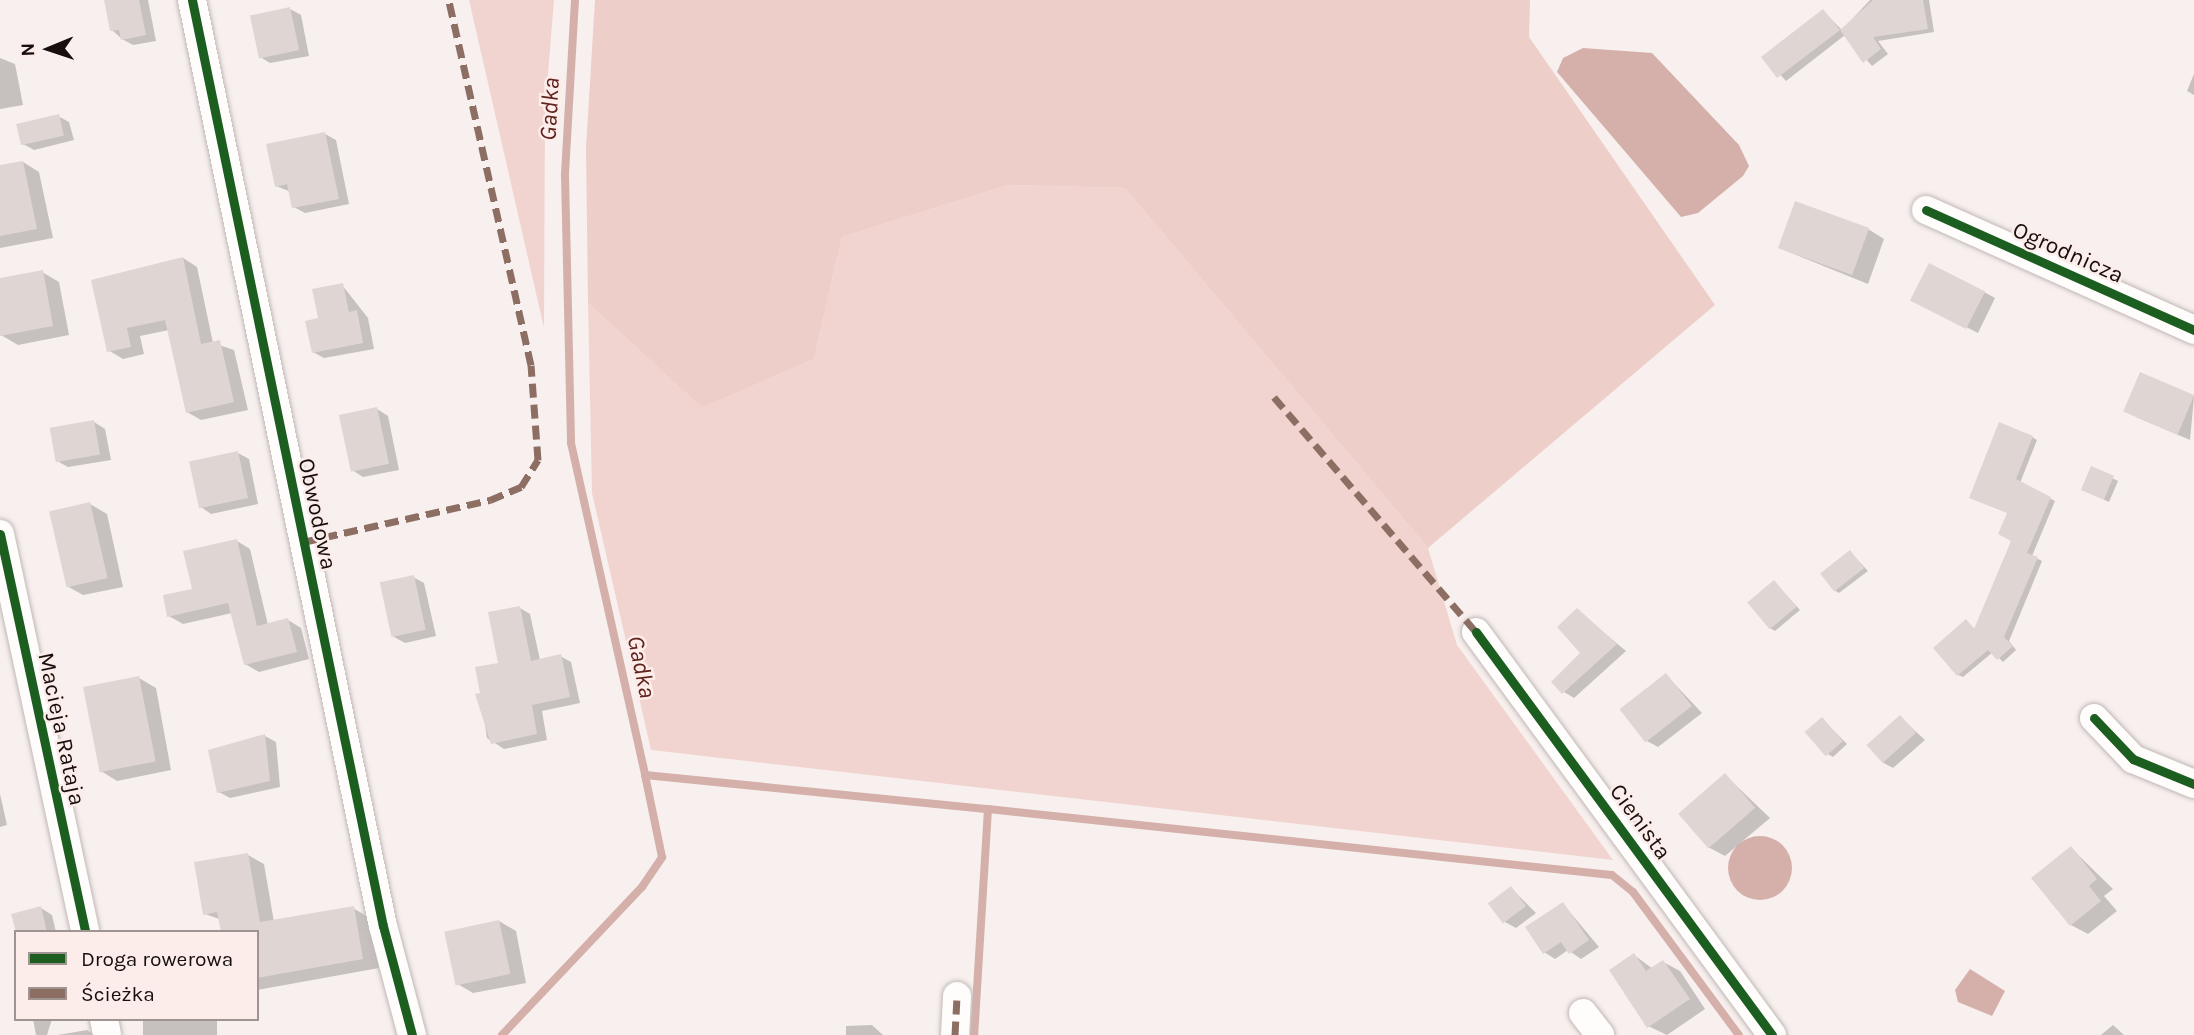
<!DOCTYPE html>
<meta charset="utf-8">
<style>
body{margin:0}
#map{position:relative;width:2194px;height:1035px;overflow:hidden;background:#f8f0ee;font-family:Karla,sans-serif}
div>[style]{position:absolute}
[style*='--x']{left:calc(var(--x)*1px);top:calc(var(--y)*1px);width:calc(var(--w)*1px);rotate:calc(var(--a)*1deg)}
.green>*{inset:0;background:#f1d4cf}
.forest>*{inset:0;background:#eecec9}
.water>*{inset:0;background:#d5b0aa}
.round{border-radius:50%}
.shadow>*{inset:0;background:#0003;transform-origin:0 0}
.stream>*{height:8px;margin:-4px;padding:0 4px;transform-origin:4px;border-radius:4px;background:#d5b0aa}
.building>*{inset:0;background:#dfd6d4;transform-origin:0 0}
.roads{filter:drop-shadow(0 0 2px #c0b8b7) drop-shadow(0 0 2px #c0b8b7)}
.street>*{height:28px;margin:-14px;padding:0 14px;transform-origin:14px;border-radius:14px;background:#fefdfc}
.quiet>*{height:7px;margin-top:-3.5px;transform-origin:0;background:repeating-linear-gradient(90deg,#8d6e63 0 14px,transparent 0 21px)}
.cycleway>*{height:9px;margin:-4.5px;padding:0 4.5px;transform-origin:4.5px;border-radius:4.5px;background:#1b5e20}
span{translate:-50% -50%;white-space:nowrap;text-align:center;line-height:1.15;-webkit-text-stroke:5px #fcecea;paint-order:stroke}
.street-label{font-size:23px;color:#170f0e}
.water-label{font-size:24px;color:#60221c;font-style:italic}
.legend{position:absolute;left:14px;top:930px;width:245px;height:91px;box-sizing:border-box;background:#fcecea;border:2px solid #a09492;margin:0;padding:9px 12px;list-style:none;font-size:21px;color:#170f0e}
.legend li{display:flex;align-items:center;gap:14px;height:35px}
.legend b{width:35px;border:2px solid #a09492}
.north{position:absolute;left:14px;top:14px;width:70px;height:70px;-webkit-text-stroke:5px #fcecea;paint-order:stroke;rotate:268deg;font-size:19px;font-weight:700;line-height:28px;text-align:center;color:#170f0e}
.north::after{content:'';display:block;margin:auto;width:24px;height:32px;background:#170f0e;clip-path:polygon(50% 0,100% 100%,50% 72%,0 100%)}
</style>
<div id="map">
<div class="green">
<i style="clip-path:polygon(469px 0,554px 0,545px 111px,544px 328px)"></i>
<i style="clip-path:polygon(1008px 185px,1125px 188px,1428px 548px,1457px 645px,1613px 860px,651px 750px,592px 493px,588px 303px,702px 408px,814px 359px,842px 237px)"></i>
</div>
<div class="forest">
<i style="clip-path:polygon(595px 0,1530px 0,1529px 37px,1715px 305px,1428px 548px,1125px 188px,1008px 185px,842px 237px,814px 359px,702px 408px,588px 303px,586px 148px)"></i>
</div>
<div class="water">
<i style="clip-path:polygon(1583px 48px,1652px 53px,1739px 145px,1749px 166px,1743px 176px,1698px 213px,1681px 217px,1557px 72px,1563px 58px)"></i>
<i class="round" style="left:1728px;top:836px;width:64px;height:64px"></i>
<i style="clip-path:polygon(1970px 969px,2005px 991px,1992px 1016px,1958px 1002px,1955px 990px)"></i>
</div>
<div class="shadow">
<i style="clip-path:polygon(105px 0,148px 0,156px 41px,133px 45px,122px 39px,112px 30px)"></i>
<i style="clip-path:polygon(1870px 0,1929px 0,1934px 32px,1878px 41px,1888px 54px,1872px 66px,1845px 35px,1786px 81px,1764px 57px,1823px 11px,1842px 30px)"></i>
<i style="clip-path:polygon(290px 9px,301px 15px,309px 56px,270px 63px,260px 57px)"></i>
<i style="clip-path:polygon(0 58px,15px 64px,23px 105px,0 109px)"></i>
<i style="clip-path:polygon(2194px 74px,2194px 95px,2187px 91px)"></i>
<i style="clip-path:polygon(58px 116px,69px 122px,74px 140px,34px 150px,23px 144px)"></i>
<i style="clip-path:polygon(325px 134px,336px 140px,349px 204px,305px 213px,294px 207px,291px 192px,276px 186px)"></i>
<i style="clip-path:polygon(23px 162px,39px 172px,53px 238px,0 248px,0 167px)"></i>
<i style="clip-path:polygon(1868px 229px,1884px 239px,1868px 284px,1779px 248px)"></i>
<i style="clip-path:polygon(183px 258px,197px 267px,213px 343px,234px 350px,248px 410px,201px 420px,187px 412px,169px 330px,140px 336px,144px 354px,123px 359px,108px 350px)"></i>
<i style="clip-path:polygon(42px 272px,59px 282px,69px 335px,18px 345px,1px 335px,0 280px)"></i>
<i style="clip-path:polygon(342px 285px,368px 318px,374px 349px,324px 358px,313px 352px,320px 320px)"></i>
<i style="clip-path:polygon(1984px 292px,1995px 298px,1978px 333px,1923px 305px)"></i>
<i style="clip-path:polygon(2141px 374px,2194px 397px,2190px 440px,2136px 417px)"></i>
<i style="clip-path:polygon(377px 409px,388px 416px,399px 470px,363px 477px,352px 470px)"></i>
<i style="clip-path:polygon(94px 422px,105px 429px,111px 460px,68px 467px,57px 461px)"></i>
<i style="clip-path:polygon(2032px 437px,2037px 440px,2020px 483px,2055px 501px,2032px 556px,2042px 561px,2009px 641px,2016px 650px,2003px 662px,1993px 652px,1963px 677px,1958px 675px,1966px 621px,1976px 630px,2013px 540px,2009px 513px,1976px 500px)"></i>
<i style="clip-path:polygon(238px 453px,249px 459px,258px 504px,211px 514px,201px 507px)"></i>
<i style="clip-path:polygon(2092px 468px,2118px 481px,2109px 502px,2087px 492px)"></i>
<i style="clip-path:polygon(90px 504px,107px 514px,123px 587px,83px 595px,67px 586px)"></i>
<i style="clip-path:polygon(237px 541px,250px 549px,268px 625px,288px 620px,301px 628px,309px 659px,259px 672px,245px 664px,232px 613px,183px 624px,169px 616px)"></i>
<i style="clip-path:polygon(1851px 553px,1868px 571px,1839px 593px,1834px 590px)"></i>
<i style="clip-path:polygon(413px 577px,424px 583px,436px 636px,405px 643px,394px 637px)"></i>
<i style="clip-path:polygon(1774px 582px,1800px 610px,1775px 631px,1770px 628px)"></i>
<i style="clip-path:polygon(520px 608px,530px 614px,540px 660px,560px 656px,571px 662px,580px 703px,542px 711px,547px 740px,504px 749px,487px 738px,477px 669px,500px 664px)"></i>
<i style="clip-path:polygon(1578px 611px,1626px 651px,1574px 698px,1564px 692px,1582px 653px)"></i>
<i style="clip-path:polygon(1666px 675px,1702px 713px,1658px 747px,1647px 741px)"></i>
<i style="clip-path:polygon(139px 678px,156px 688px,171px 770px,117px 781px,101px 771px)"></i>
<i style="clip-path:polygon(1900px 717px,1925px 740px,1893px 768px,1882px 762px)"></i>
<i style="clip-path:polygon(1822px 719px,1847px 744px,1833px 757px,1828px 754px)"></i>
<i style="clip-path:polygon(265px 736px,276px 742px,280px 787px,230px 798px,219px 792px,210px 751px)"></i>
<i style="clip-path:polygon(1725px 775px,1770px 818px,1725px 856px,1708px 847px)"></i>
<i style="clip-path:polygon(0 794px,7px 825px,0 827px)"></i>
<i style="clip-path:polygon(2071px 848px,2113px 889px,2104px 896px,2117px 911px,2088px 934px,2071px 925px)"></i>
<i style="clip-path:polygon(248px 855px,264px 864px,274px 922px,353px 908px,370px 918px,379px 968px,257px 990px,257px 932px,205px 914px)"></i>
<i style="clip-path:polygon(1511px 888px,1536px 913px,1516px 928px,1505px 922px)"></i>
<i style="clip-path:polygon(1563px 904px,1599px 947px,1581px 959px,1568px 950px,1555px 959px,1544px 952px)"></i>
<i style="clip-path:polygon(41px 908px,52px 915px,56px 932px,17px 932px)"></i>
<i style="clip-path:polygon(499px 921px,516px 931px,526px 983px,473px 993px,456px 983px)"></i>
<i style="clip-path:polygon(1634px 955px,1653px 969px,1663px 962px,1680px 971px,1705px 1009px,1667px 1035px,1648px 1026px)"></i>
<i style="clip-path:polygon(33px 1019px,52px 1019px,47px 1035px,36px 1035px)"></i>
<i style="left:143px;top:1019px;width:74px;height:16px"></i>
<i style="clip-path:polygon(872px 1025px,883px 1035px,846px 1035px,846px 1026px)"></i>
<i style="clip-path:polygon(2113px 1025px,2124px 1035px,2101px 1035px)"></i>
<i style="clip-path:polygon(87px 1030px,95px 1035px,58px 1035px)"></i>
</div>
<div class="stream">
<i style="--x:575;--y:0;--w:176;--a:93.3"></i>
<i style="--x:565;--y:176;--w:267;--a:88.7"></i>
<i style="--x:571;--y:443;--w:340;--a:77.4"></i>
<i style="--x:645;--y:775;--w:345;--a:5.7"></i>
<i style="--x:988;--y:809;--w:226;--a:93.5"></i>
<i style="--x:988;--y:809;--w:627;--a:6.04"></i>
<i style="--x:1612;--y:875;--w:27;--a:39"></i>
<i style="--x:1633;--y:892;--w:178;--a:53.5"></i>
<i style="--x:502;--y:1035;--w:204;--a:-46.6"></i>
<i style="--x:642;--y:887;--w:36;--a:-56"></i>
<i style="--x:662;--y:857;--w:84;--a:-101.7"></i>
</div>
<div class="building">
<i style="clip-path:polygon(104px 0,139px 0,146px 35px,121px 40px,119px 30px,110px 31px)"></i>
<i style="clip-path:polygon(1873px 0,1923px 0,1928px 29px,1873px 37px,1881px 49px,1863px 63px,1840px 30px,1777px 78px,1761px 57px,1823px 9px,1840px 30px)"></i>
<i style="left:290px;top:7px;width:44px;height:41px;rotate:78deg"></i>
<i style="left:59px;top:114px;width:22px;height:44px;rotate:77deg"></i>
<i style="clip-path:polygon(325px 132px,339px 199px,292px 208px,287px 184px,275px 187px,266px 144px)"></i>
<i style="clip-path:polygon(23px 161px,37px 229px,0 236px,0 165px)"></i>
<i style="left:1795px;top:201px;width:79px;height:50px;rotate:20deg"></i>
<i style="clip-path:polygon(183px 257px,201px 344px,220px 340px,234px 402px,186px 413px,165px 320px,127px 328px,131px 347px,107px 352px,91px 280px)"></i>
<i style="left:1929px;top:263px;width:63px;height:42px;rotate:27deg"></i>
<i style="clip-path:polygon(43px 270px,53px 326px,0 336px,0 278px)"></i>
<i style="clip-path:polygon(343px 283px,349px 312px,357px 310px,363px 343px,312px 353px,305px 321px,318px 318px,312px 289px)"></i>
<i style="left:2140px;top:372px;width:59px;height:43px;rotate:23deg"></i>
<i style="left:377px;top:407px;width:58px;height:39px;rotate:78deg"></i>
<i style="left:94px;top:420px;width:35px;height:45px;rotate:80deg"></i>
<i style="clip-path:polygon(1999px 422px,2033px 436px,2016px 479px,2051px 497px,2027px 553px,2038px 557px,2004px 637px,2013px 646px,1997px 660px,1988px 650px,1957px 676px,1933px 648px,1966px 619px,1974px 629px,2011px 541px,1998px 534px,2007px 513px,1969px 498px)"></i>
<i style="left:238px;top:451px;width:48px;height:50px;rotate:78deg"></i>
<i style="left:2091px;top:466px;width:25px;height:26px;rotate:23deg"></i>
<i style="left:90px;top:502px;width:78px;height:42px;rotate:77deg"></i>
<i style="clip-path:polygon(237px 539px,257px 626px,288px 618px,297px 652px,244px 665px,228px 603px,167px 617px,163px 595px,192px 589px,183px 551px)"></i>
<i style="left:1850px;top:550px;width:23px;height:38px;rotate:52deg"></i>
<i style="left:414px;top:575px;width:56px;height:35px;rotate:78deg"></i>
<i style="left:1774px;top:580px;width:35px;height:35px;rotate:50deg"></i>
<i style="clip-path:polygon(520px 606px,531px 661px,561px 654px,570px 697px,532px 705px,537px 734px,491px 744px,475px 694px,480px 693px,475px 667px,498px 663px,488px 612px)"></i>
<i style="clip-path:polygon(1577px 608px,1617px 644px,1562px 694px,1551px 682px,1580px 653px,1557px 627px)"></i>
<i style="left:1666px;top:673px;width:42px;height:59px;rotate:52deg"></i>
<i style="left:139px;top:676px;width:87px;height:57px;rotate:79deg"></i>
<i style="left:1900px;top:715px;width:24px;height:45px;rotate:48deg"></i>
<i style="left:1822px;top:717px;width:32px;height:23px;rotate:49deg"></i>
<i style="clip-path:polygon(265px 734px,270px 781px,217px 793px,208px 750px)"></i>
<i style="left:1725px;top:773px;width:46px;height:62px;rotate:49deg"></i>
<i style="clip-path:polygon(2071px 846px,2097px 879px,2089px 886px,2101px 901px,2070px 926px,2031px 878px)"></i>
<i style="clip-path:polygon(248px 853px,260px 922px,354px 906px,363px 959px,257px 978px,257px 932px,221px 932px,217px 912px,203px 915px,194px 862px)"></i>
<i style="left:1511px;top:886px;width:25px;height:29px;rotate:53deg"></i>
<i style="clip-path:polygon(1563px 902px,1589px 940px,1569px 954px,1561px 942px,1543px 954px,1525px 927px)"></i>
<i style="clip-path:polygon(41px 906px,47px 932px,16px 932px,11px 914px)"></i>
<i style="left:499px;top:920px;width:55px;height:56px;rotate:78deg"></i>
<i style="clip-path:polygon(1634px 953px,1646px 971px,1663px 960px,1690px 999px,1647px 1028px,1609px 970px)"></i>
</div>
<div class="roads">
<div class="street">
<i style="--x:192;--y:0;--w:945;--a:78.35"></i>
<i style="--x:383;--y:926;--w:113;--a:75.1"></i>
<i style="--x:1926;--y:210;--w:294;--a:24.1"></i>
<i style="--x:0;--y:534;--w:407;--a:77.9"></i>
<i style="--x:1476;--y:632;--w:500;--a:53.7"></i>
<i style="--x:2094;--y:718;--w:57;--a:46.4"></i>
<i style="--x:2133;--y:759;--w:66;--a:22.3"></i>
<i style="--x:1583;--y:1013;--w:28;--a:52"></i>
<i style="--x:104;--y:1019;--w:16;--a:79"></i>
<i style="--x:955;--y:1035;--w:39;--a:-87"></i>
</div>
</div>
<div class="quiet">
<i style="--x:1274;--y:397;--w:310;--a:49.3"></i>
<i style="--x:303;--y:542;--w:192;--a:-12.7"></i>
<i style="--x:490;--y:500;--w:34;--a:-23"></i>
<i style="--x:521;--y:487;--w:32;--a:-58"></i>
<i style="--x:538;--y:460;--w:95;--a:-94.2"></i>
<i style="--x:531;--y:365;--w:374;--a:-102.7"></i>
<i style="--x:955;--y:1035;--w:39;--a:-87"></i>
</div>
<div class="cycleway">
<i style="--x:192;--y:0;--w:945;--a:78.35"></i>
<i style="--x:383;--y:926;--w:113;--a:75.1"></i>
<i style="--x:1926;--y:210;--w:294;--a:24.1"></i>
<i style="--x:0;--y:534;--w:407;--a:77.9"></i>
<i style="--x:1476;--y:632;--w:500;--a:53.7"></i>
<i style="--x:2094;--y:718;--w:57;--a:46.4"></i>
<i style="--x:2133;--y:759;--w:66;--a:22.3"></i>
</div>
<div class="street-label">
<span style="left:2068px;top:253px;rotate:24deg">Ogrodnicza</span>
<span style="left:317px;top:514px;rotate:78deg">Obwodowa</span>
<span style="left:61px;top:729px;rotate:78deg">Macieja Rataja</span>
<span style="left:1640px;top:822px;rotate:54deg">Cienista</span>
</div>
<div class="water-label">
<span style="left:550px;top:109px;rotate:-87deg">Gadka</span>
<span style="left:641px;top:667px;rotate:78deg">Gadka</span>
</div>
<ul class="legend">
<li><b style="height:9px;background:#1b5e20"></b>Droga rowerowa</li>
<li><b style="height:9px;background:#8d6e63"></b>Ścieżka</li>
</ul>
<div class="north">N</div>
</div>
